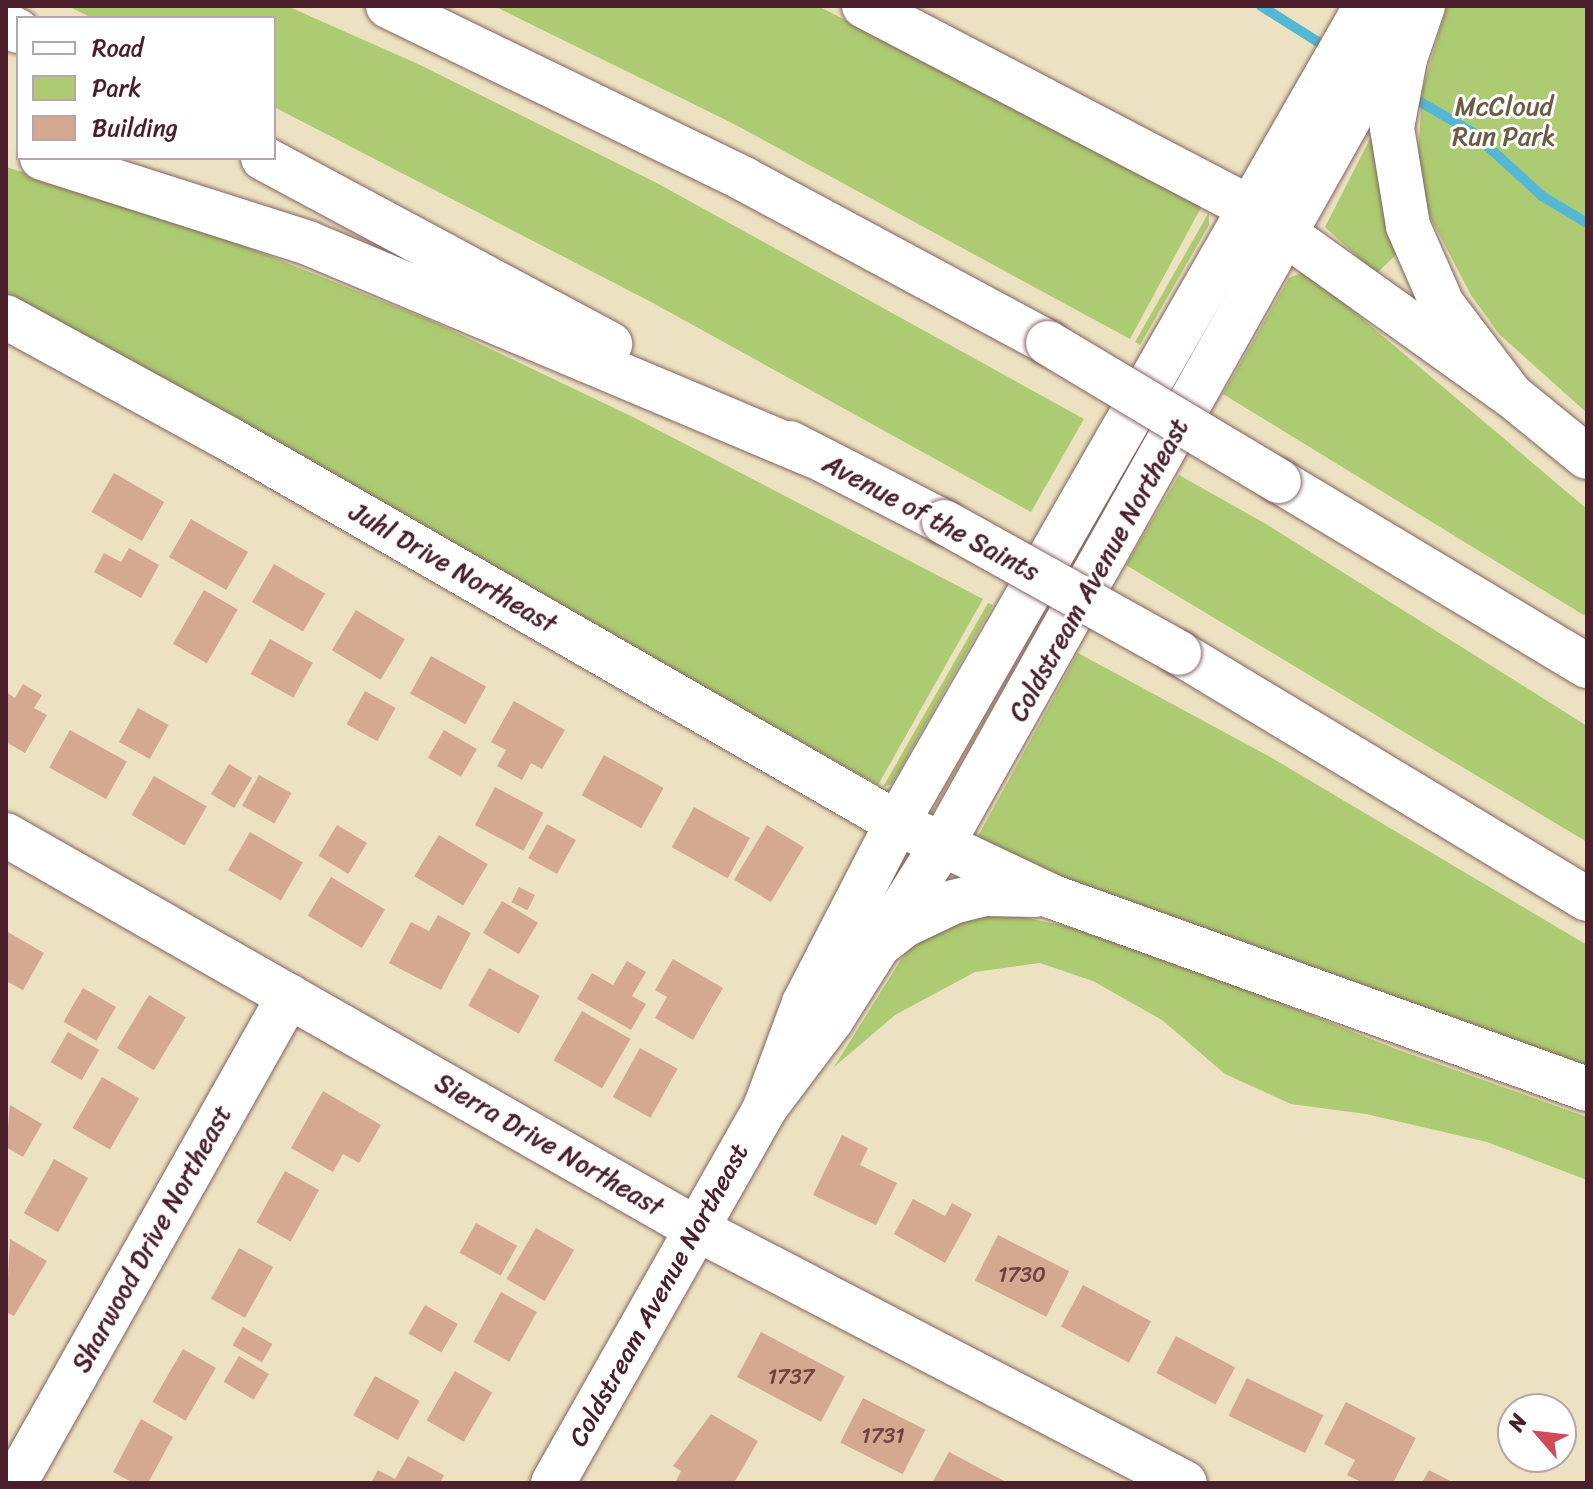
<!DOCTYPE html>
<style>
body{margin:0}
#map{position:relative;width:1593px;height:1489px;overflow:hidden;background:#ece2c1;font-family:Sriracha,sans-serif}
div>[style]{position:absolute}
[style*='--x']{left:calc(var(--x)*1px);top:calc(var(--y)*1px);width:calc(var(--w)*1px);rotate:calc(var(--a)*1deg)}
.green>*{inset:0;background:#adcb72}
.stream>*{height:10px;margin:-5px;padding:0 5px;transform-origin:5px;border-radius:5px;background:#54b7d3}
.building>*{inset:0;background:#d5a98f;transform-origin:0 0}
.roads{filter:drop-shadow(0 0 2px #836360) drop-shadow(0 0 2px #836360)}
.minor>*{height:44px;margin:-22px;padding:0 22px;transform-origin:22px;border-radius:22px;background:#fff}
.major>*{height:44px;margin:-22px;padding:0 22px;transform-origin:22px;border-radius:22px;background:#fff}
.highway>*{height:44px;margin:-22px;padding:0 22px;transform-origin:22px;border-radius:22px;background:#fff}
.bridges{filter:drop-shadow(0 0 2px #836360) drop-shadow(0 0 2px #836360)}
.highway-bridge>*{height:44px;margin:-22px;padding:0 22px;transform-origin:22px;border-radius:22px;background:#fff}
span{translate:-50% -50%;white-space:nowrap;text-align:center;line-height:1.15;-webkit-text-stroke:6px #fff;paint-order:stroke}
.number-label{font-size:22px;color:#6d4244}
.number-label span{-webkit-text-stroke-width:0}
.park-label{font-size:26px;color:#6d5b44}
.street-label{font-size:26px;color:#4a1f2b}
.frame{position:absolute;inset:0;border:8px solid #4a1f2b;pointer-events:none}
.legend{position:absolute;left:16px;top:16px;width:260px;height:144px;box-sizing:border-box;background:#fff;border:2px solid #b7a5aa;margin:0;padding:10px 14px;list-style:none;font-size:24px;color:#4a1f2b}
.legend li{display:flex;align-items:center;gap:16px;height:40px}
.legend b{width:40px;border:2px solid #b7a5aa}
.north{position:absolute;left:1497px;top:1393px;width:80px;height:80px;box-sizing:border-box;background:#fff;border:2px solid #b7a5aa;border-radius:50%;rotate:298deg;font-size:22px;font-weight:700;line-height:32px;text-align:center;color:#4a1f2b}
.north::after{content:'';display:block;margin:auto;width:28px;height:36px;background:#d1495b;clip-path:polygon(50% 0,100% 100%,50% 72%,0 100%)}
</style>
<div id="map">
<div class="green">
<i style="clip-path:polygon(68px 6px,287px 6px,418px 64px,655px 182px,1084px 419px,1031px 512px,653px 303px,274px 107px,274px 18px,92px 18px)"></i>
<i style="clip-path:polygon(494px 6px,818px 6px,1203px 204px,1130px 339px,732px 123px)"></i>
<i style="clip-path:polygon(1447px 6px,1587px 6px,1587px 413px,1499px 334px,1471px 295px,1426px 209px,1418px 158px,1422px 91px)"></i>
<i style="clip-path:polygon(1373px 133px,1401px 250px,1376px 274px,1325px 227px)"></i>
<i style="clip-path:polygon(6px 167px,190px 224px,434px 322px,635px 418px,983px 599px,878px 785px,6px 294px)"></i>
<i style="clip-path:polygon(1209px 212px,1209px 225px,1140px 345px,1135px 342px)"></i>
<i style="clip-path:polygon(1306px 271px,1587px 509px,1587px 617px,1223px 394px,1289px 278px)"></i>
<i style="clip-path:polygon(1179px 475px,1266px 524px,1587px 726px,1587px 842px,1126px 565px)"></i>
<i style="clip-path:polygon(988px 603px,993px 605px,892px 784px,883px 787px)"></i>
<i style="clip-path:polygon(1078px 653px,1272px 758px,1587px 945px,1587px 1070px,1015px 865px,977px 838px)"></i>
<i style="clip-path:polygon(993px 911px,1113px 936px,1396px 1049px,1587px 1117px,1587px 1180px,1487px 1142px,1366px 1114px,1291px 1104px,1225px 1074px,1162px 1020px,1093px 981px,1040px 963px,975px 972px,895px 1015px,834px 1067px,902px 958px,925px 933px)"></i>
</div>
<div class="stream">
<i style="--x:1261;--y:6;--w:83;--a:32.2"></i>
<i style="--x:1410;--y:96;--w:72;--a:30.1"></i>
<i style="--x:1472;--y:132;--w:95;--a:42.4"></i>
<i style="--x:1542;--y:196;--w:52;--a:31"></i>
</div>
<div class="building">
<i style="left:114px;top:473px;width:58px;height:45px;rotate:30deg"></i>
<i style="left:191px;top:519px;width:66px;height:44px;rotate:30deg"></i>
<i style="clip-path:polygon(129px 548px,159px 565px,141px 598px,94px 572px,104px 553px,121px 562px)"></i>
<i style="left:274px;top:564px;width:59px;height:44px;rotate:30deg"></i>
<i style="left:204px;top:590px;width:39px;height:62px;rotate:30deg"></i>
<i style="left:356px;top:610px;width:57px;height:47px;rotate:31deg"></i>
<i style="left:270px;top:639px;width:49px;height:40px;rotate:29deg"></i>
<i style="left:431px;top:656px;width:63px;height:43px;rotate:29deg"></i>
<i style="clip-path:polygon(23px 684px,42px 695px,34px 708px,47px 715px,25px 753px,6px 742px,6px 692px,15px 698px)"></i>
<i style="left:365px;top:691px;width:35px;height:38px;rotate:29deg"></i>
<i style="clip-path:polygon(514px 701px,565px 730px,542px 769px,531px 763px,522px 780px,497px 766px,506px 750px,491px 742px)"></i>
<i style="left:138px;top:708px;width:35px;height:39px;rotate:29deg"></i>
<i style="left:70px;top:730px;width:65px;height:43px;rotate:29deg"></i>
<i style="left:444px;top:730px;width:38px;height:32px;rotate:30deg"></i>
<i style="left:604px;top:755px;width:68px;height:46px;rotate:29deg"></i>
<i style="left:229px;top:764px;width:27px;height:35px;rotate:31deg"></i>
<i style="left:259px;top:775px;width:37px;height:35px;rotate:29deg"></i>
<i style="left:154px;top:776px;width:61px;height:45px;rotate:30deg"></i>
<i style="left:495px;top:787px;width:55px;height:43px;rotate:28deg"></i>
<i style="left:694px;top:807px;width:64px;height:46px;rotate:29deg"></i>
<i style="left:547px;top:824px;width:33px;height:39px;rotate:29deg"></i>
<i style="left:337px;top:825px;width:35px;height:36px;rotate:31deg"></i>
<i style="left:767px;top:825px;width:43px;height:64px;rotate:31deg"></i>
<i style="left:250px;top:832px;width:61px;height:44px;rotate:30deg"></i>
<i style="left:439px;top:835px;width:57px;height:48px;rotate:31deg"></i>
<i style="left:331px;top:877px;width:63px;height:45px;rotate:31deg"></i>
<i style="left:519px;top:887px;width:18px;height:17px;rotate:27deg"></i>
<i style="left:502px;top:901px;width:42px;height:37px;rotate:31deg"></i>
<i style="clip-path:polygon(438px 915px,471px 933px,441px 990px,389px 963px,411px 922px,429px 931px)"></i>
<i style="clip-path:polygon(6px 931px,44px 953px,23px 990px,6px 981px)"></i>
<i style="clip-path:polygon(673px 959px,723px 988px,693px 1040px,655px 1018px,667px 997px,655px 990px)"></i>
<i style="clip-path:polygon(627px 961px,646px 972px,632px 996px,646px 1004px,631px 1030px,577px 999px,592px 973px,613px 985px)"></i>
<i style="left:489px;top:968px;width:58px;height:43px;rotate:29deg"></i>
<i style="left:83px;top:988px;width:38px;height:39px;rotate:30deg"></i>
<i style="left:149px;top:995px;width:43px;height:62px;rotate:31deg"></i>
<i style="left:582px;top:1011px;width:56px;height:57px;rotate:30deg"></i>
<i style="left:68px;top:1032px;width:36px;height:35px;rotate:30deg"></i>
<i style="left:640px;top:1048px;width:43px;height:56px;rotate:29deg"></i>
<i style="left:102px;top:1077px;width:43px;height:59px;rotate:30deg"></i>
<i style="clip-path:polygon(323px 1091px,381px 1125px,359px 1163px,343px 1154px,333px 1172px,291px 1148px)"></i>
<i style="clip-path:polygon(10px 1105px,42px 1124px,23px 1157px,6px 1147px)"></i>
<i style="clip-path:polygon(842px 1135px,868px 1148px,860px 1165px,897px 1183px,876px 1225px,813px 1195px)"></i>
<i style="left:54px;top:1159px;width:39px;height:62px;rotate:29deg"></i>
<i style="left:285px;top:1171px;width:39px;height:59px;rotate:29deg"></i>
<i style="clip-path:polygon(913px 1199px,945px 1216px,952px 1203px,972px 1214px,945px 1263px,894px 1234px)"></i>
<i style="left:476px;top:1223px;width:47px;height:34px;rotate:29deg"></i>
<i style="left:536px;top:1228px;width:44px;height:59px;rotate:30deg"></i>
<i style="left:998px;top:1235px;width:80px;height:51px;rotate:27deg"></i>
<i style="clip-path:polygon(10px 1239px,47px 1261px,14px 1316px,6px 1312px)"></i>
<i style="left:239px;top:1248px;width:39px;height:58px;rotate:29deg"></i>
<i style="left:1083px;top:1285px;width:77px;height:47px;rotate:28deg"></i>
<i style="left:501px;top:1292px;width:41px;height:57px;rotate:29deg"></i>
<i style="left:425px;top:1305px;width:38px;height:33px;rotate:30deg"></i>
<i style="left:243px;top:1327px;width:34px;height:21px;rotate:30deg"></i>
<i style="left:761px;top:1332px;width:95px;height:51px;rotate:28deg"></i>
<i style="left:1176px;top:1336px;width:67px;height:42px;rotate:28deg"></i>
<i style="left:183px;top:1349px;width:38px;height:61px;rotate:30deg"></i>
<i style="left:239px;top:1356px;width:35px;height:30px;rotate:31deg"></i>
<i style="left:455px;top:1371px;width:43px;height:57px;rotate:30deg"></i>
<i style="left:375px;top:1376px;width:51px;height:45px;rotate:29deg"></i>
<i style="left:1247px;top:1378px;width:85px;height:42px;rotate:26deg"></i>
<i style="left:863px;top:1398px;width:70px;height:50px;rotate:27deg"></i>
<i style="clip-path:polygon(1346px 1402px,1416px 1438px,1393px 1483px,1363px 1483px,1347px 1475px,1355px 1460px,1324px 1444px)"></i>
<i style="clip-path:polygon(711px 1414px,758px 1441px,734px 1483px,675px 1483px,681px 1471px,673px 1466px)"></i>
<i style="clip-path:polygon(141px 1419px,173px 1437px,148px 1483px,133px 1483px,113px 1472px)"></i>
<i style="clip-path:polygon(949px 1452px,1008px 1483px,932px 1483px)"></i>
<i style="clip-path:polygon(408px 1456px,444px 1475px,440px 1483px,371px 1483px,378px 1470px,395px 1479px)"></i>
<i style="clip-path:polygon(1429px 1470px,1454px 1483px,1422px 1483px)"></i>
</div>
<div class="roads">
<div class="minor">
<i style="--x:864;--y:6;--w:433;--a:27.6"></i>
<i style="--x:6;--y:317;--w:254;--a:28.7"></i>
<i style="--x:229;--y:439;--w:771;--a:29.89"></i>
<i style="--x:897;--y:823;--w:203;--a:117.3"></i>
<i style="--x:804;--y:1003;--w:112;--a:110.4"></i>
<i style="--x:6;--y:835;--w:793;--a:29.7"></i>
<i style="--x:695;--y:1228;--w:552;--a:27.49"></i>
<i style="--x:15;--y:1483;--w:559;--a:-60.64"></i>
<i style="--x:553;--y:1483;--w:431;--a:-60.5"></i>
<i style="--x:765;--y:1108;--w:111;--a:-53"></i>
<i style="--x:832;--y:1019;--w:206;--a:-57.7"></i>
</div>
<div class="major">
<i style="--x:897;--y:823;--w:942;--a:-60.14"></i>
<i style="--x:942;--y:845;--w:957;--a:-60.73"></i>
</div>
<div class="highway">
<i style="--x:388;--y:6;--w:396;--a:25.9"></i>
<i style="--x:744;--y:179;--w:345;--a:28.3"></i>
<i style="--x:1423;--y:6;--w:56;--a:108.8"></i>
<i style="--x:1405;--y:59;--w:70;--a:100.7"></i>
<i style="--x:1392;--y:128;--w:99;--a:80.7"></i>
<i style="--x:1408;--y:226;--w:85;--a:66.4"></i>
<i style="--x:1442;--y:304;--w:114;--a:52.8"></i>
<i style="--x:6;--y:25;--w:13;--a:27"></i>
<i style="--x:42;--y:158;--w:279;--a:17.7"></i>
<i style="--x:308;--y:243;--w:549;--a:22.83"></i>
<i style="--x:263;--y:158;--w:394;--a:28.2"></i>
<i style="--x:1248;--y:207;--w:323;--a:35.6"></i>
<i style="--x:1511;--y:395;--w:98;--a:39.2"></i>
<i style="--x:790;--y:443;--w:173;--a:27.2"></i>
<i style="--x:1279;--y:481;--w:359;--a:31"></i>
<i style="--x:1179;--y:653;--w:476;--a:31.1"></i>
<i style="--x:897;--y:823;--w:173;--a:25.4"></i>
<i style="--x:1053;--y:897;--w:567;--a:19.78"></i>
<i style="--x:879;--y:945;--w:33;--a:-38"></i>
<i style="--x:905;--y:925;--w:53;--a:-25.6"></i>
<i style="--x:953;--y:902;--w:32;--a:-14"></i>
<i style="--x:984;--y:894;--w:51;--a:1.1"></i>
</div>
</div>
<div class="bridges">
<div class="highway-bridge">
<i style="--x:1048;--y:343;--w:269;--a:30.9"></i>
<i style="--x:944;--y:522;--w:269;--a:29.1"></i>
</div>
</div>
<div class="number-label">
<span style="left:1022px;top:1275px">1730</span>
<span style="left:791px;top:1377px">1737</span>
<span style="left:883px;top:1436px">1731</span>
</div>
<div class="park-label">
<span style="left:1504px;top:122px">McCloud<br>Run Park</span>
</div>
<div class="street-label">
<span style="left:931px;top:518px;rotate:28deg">Avenue of the Saints</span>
<span style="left:453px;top:568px;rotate:30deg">Juhl Drive Northeast</span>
<span style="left:1099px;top:570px;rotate:-61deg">Coldstream Avenue Northeast</span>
<span style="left:549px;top:1145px;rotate:30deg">Sierra Drive Northeast</span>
<span style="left:152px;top:1239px;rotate:-61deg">Sharwood Drive Northeast</span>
<span style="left:659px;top:1295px;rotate:-61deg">Coldstream Avenue Northeast</span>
</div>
<div class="frame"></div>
<ul class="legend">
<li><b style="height:10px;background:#fff"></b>Road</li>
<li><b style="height:22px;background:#adcb72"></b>Park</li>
<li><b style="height:22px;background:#d5a98f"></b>Building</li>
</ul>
<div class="north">N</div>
</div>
